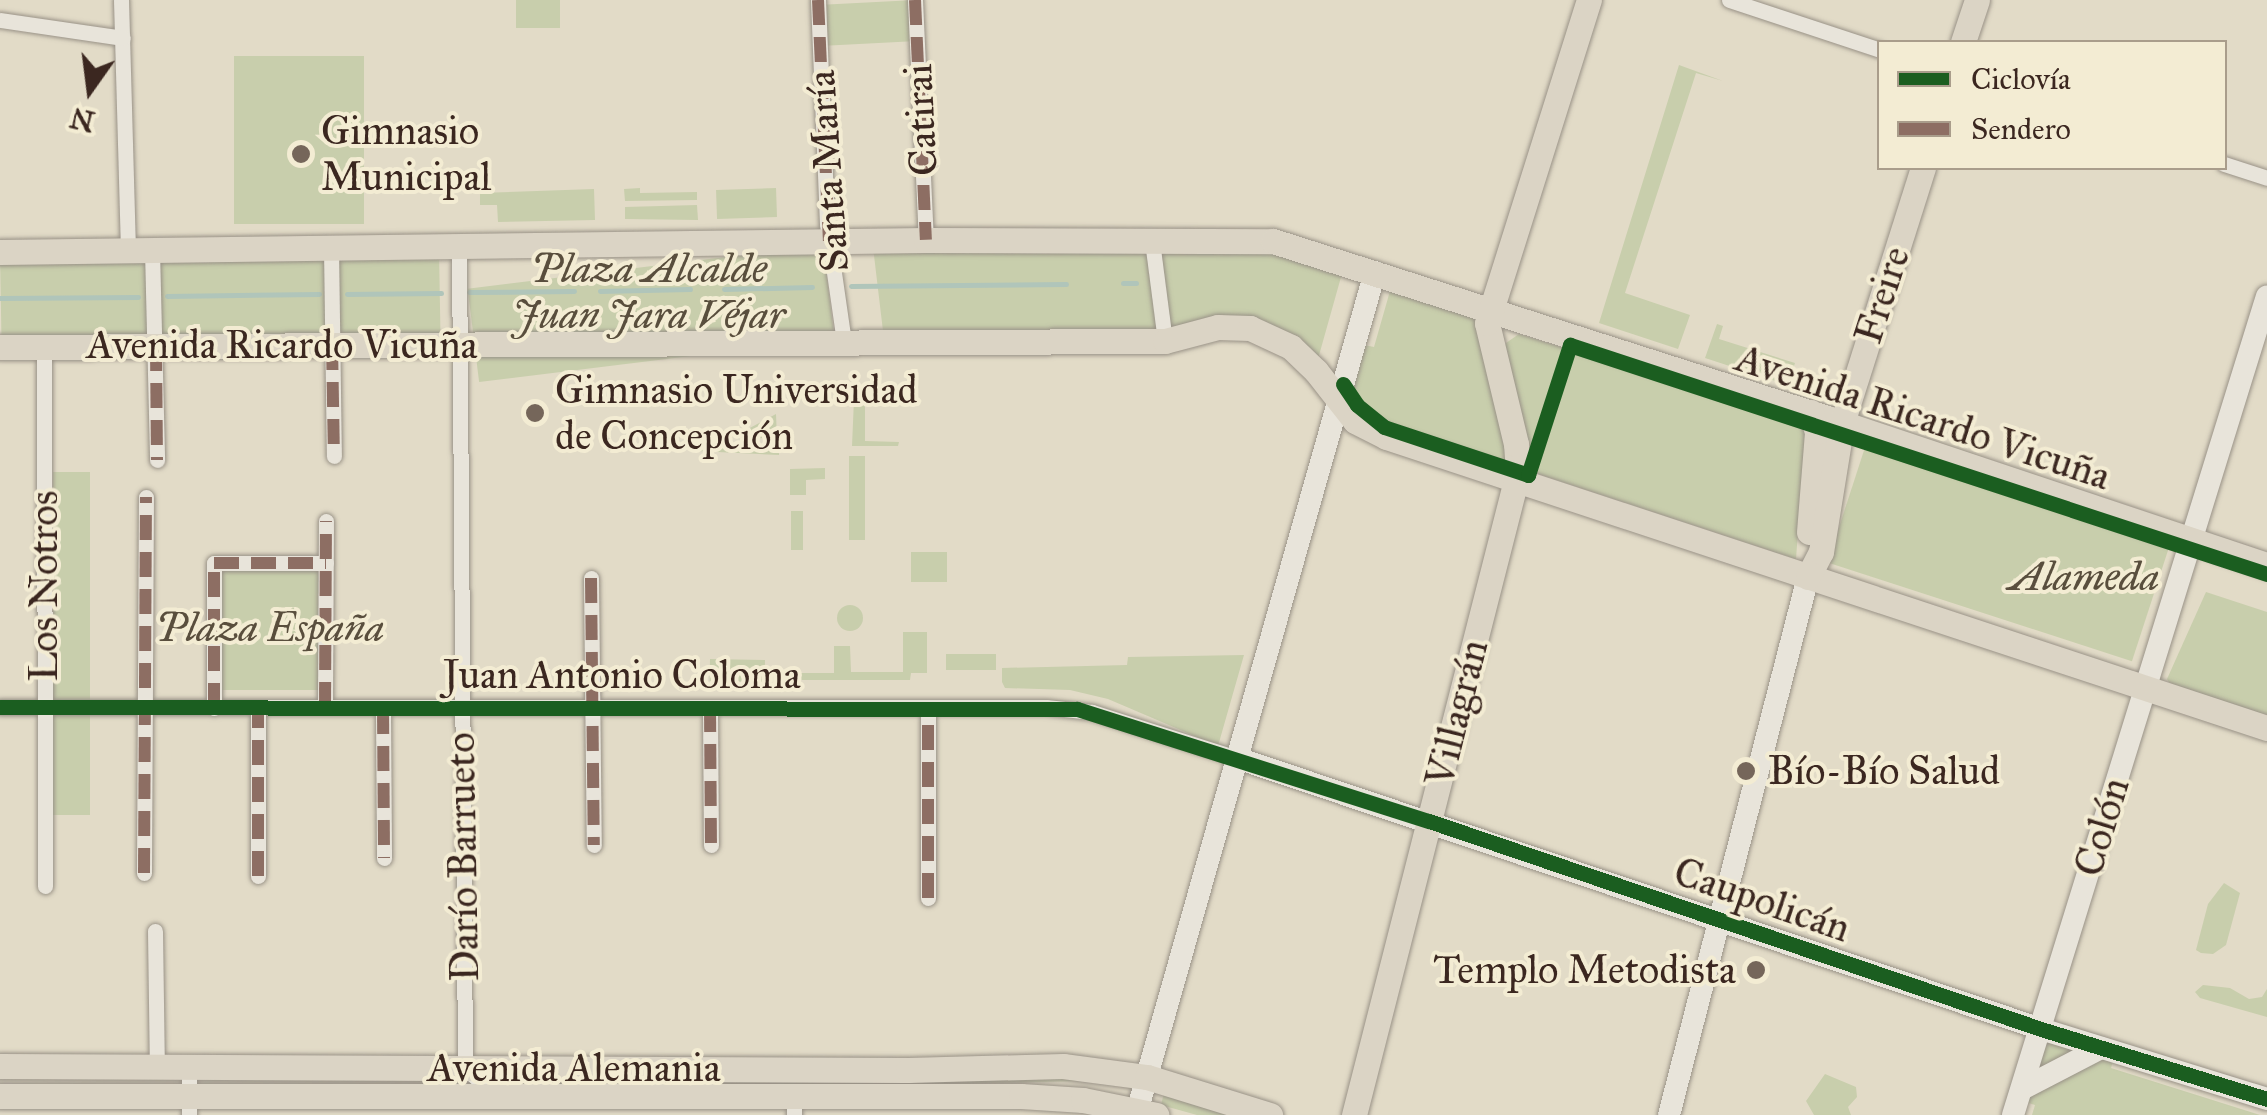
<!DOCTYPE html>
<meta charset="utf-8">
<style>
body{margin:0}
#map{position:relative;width:2267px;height:1115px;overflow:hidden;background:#e2dbc7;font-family:"IM FELL Great Primer",serif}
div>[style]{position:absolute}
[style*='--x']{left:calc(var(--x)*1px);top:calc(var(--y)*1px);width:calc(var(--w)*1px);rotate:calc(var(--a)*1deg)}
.green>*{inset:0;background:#c8ceac;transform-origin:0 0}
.round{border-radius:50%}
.stream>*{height:5px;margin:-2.5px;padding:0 2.5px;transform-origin:2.5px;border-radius:2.5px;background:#b0c5ba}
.roads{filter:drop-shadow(0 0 2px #999287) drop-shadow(0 0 2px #999287)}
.street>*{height:15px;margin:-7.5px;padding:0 7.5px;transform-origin:7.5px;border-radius:7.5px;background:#e8e4da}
.secondary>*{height:22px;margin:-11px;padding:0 11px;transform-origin:11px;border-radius:11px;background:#e8e4da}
.primary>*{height:25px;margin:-12.5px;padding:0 12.5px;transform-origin:12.5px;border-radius:12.5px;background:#dbd4c5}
.quiet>*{height:12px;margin-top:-6px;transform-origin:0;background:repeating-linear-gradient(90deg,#8d6e63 0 25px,transparent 0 37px)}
.cycleway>*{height:15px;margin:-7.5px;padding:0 7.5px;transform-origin:7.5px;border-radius:7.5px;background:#1b5e20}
.dots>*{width:28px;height:28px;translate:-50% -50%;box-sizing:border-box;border:5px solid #f3ecd3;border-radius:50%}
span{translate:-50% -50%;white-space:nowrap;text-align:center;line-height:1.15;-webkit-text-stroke:8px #f3ecd3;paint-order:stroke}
.street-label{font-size:40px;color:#3b2720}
.poi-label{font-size:40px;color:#3b2720}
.left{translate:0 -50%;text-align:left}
.right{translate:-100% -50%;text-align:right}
.park-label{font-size:40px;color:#594e3d;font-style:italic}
.legend{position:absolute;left:1877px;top:40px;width:350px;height:130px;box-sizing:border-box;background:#f3ecd3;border:2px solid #a99d8b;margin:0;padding:12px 18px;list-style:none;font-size:30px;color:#3b2720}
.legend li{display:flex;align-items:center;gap:20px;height:50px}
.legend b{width:50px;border:2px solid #a99d8b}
.north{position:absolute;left:40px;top:40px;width:100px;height:100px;-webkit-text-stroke:8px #f3ecd3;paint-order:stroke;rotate:194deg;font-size:28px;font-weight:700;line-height:40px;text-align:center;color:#3b2720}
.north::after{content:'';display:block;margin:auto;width:35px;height:45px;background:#3b2720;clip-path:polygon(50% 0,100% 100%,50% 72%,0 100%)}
</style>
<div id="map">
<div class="green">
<i style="left:516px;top:0;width:44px;height:28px"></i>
<i style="left:915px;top:0;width:41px;height:97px;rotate:87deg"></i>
<i style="left:234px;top:56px;width:130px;height:168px"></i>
<i style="clip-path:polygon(1679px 65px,1723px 81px,1696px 73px,1625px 293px,1690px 315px,1678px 349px,1599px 323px)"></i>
<i style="clip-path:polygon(640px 188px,640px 193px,697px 192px,697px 200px,625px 201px,624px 189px)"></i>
<i style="left:776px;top:188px;width:29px;height:60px;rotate:88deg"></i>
<i style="clip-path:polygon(594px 189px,595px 220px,498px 222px,497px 205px,480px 205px,480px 193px)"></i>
<i style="clip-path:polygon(697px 205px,698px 220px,625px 219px,625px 207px)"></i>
<i style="clip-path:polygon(1237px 244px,1343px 270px,1316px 366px,1288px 340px,883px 331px,873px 247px)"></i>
<i style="left:823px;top:245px;width:94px;height:358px;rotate:83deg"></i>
<i style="left:439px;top:250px;width:86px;height:439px;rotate:89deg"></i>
<i style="clip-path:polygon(1392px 284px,1487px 315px,1511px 476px,1388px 435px,1343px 400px,1359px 344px,1374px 347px)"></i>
<i style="clip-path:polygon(1717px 324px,1723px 326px,1719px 339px,1795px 363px,1788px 385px,1705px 358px)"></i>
<i style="clip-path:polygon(1519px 334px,1573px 351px,1592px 350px,1806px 421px,1796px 559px,1520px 468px,1501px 356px,1506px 343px)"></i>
<i style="clip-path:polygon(854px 399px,865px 399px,865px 441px,899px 442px,898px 446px,852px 446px)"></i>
<i style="clip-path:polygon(776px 414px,777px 439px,686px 434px,687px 429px,744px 431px)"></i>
<i style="left:1869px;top:435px;width:320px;height:134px;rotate:18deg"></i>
<i style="clip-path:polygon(689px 444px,779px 448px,779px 455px,697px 451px)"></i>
<i style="left:849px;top:456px;width:16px;height:84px"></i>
<i style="clip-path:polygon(825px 468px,825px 479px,806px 480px,806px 495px,790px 495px,790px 469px)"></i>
<i style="left:53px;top:472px;width:37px;height:343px"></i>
<i style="left:791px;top:511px;width:12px;height:39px"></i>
<i style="left:911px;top:552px;width:36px;height:30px"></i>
<i style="clip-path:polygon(314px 568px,319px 572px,318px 690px,221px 690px,220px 574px,227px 569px)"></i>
<i style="clip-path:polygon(2206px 592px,2267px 612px,2267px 717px,2171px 686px,2167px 679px)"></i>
<i class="round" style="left:837px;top:605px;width:26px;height:26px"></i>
<i style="clip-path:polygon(903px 632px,927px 632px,927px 673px,911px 673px,910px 680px,794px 680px,794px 673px,834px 673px,834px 646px,850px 646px,851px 672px,903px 672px)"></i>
<i style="left:946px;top:654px;width:50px;height:16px"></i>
<i style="clip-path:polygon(1244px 655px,1218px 746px,1108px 699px,1070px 690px,1005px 688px,1002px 682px,1002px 668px,1127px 665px,1128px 657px)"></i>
<i style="left:710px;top:659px;width:55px;height:22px;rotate:1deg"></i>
<i style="clip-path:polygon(2224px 883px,2240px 893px,2226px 945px,2213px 954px,2201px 953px,2196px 950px,2208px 904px)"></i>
<i style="clip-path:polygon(2203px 985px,2230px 988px,2249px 999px,2262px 997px,2267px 989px,2267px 1017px,2200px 998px,2195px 992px)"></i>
<i style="clip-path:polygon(2042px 1032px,2115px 1054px,2111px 1068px,2260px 1115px,2032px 1115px,2035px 1105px,2020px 1100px)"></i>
<i style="clip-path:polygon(1825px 1074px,1856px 1087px,1857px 1097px,1848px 1107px,1851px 1115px,1814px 1115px,1806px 1101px)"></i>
<i style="clip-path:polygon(1039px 1075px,1082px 1081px,895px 1085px,498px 1083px,498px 1078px)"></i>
<i style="clip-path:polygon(1164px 1093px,1237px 1115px,1197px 1115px,1161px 1105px)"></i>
</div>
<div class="stream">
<i style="--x:1123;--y:283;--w:13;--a:0"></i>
<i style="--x:851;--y:286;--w:215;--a:-0.5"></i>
<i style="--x:724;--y:289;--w:88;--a:-1.3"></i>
<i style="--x:600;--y:291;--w:90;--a:-1.3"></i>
<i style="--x:469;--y:292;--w:105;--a:-0.5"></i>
<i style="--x:347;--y:294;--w:94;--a:-0.6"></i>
<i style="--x:167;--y:296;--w:152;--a:-0.8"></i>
<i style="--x:0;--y:298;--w:138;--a:-0.4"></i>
</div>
<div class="roads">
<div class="street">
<i style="--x:121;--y:0;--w:251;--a:88.4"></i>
<i style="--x:818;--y:0;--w:224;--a:87.7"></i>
<i style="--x:827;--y:224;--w:119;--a:81.8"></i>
<i style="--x:915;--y:0;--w:240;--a:87.4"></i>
<i style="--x:1729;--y:0;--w:159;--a:18.3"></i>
<i style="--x:0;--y:20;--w:124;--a:8.3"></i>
<i style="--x:2224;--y:164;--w:45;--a:18"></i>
<i style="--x:1152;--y:241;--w:101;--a:82.6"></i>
<i style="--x:459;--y:247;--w:821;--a:89.58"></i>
<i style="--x:465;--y:1068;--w:40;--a:42"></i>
<i style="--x:331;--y:248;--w:208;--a:89.2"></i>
<i style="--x:152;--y:250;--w:210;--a:88.6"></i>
<i style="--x:44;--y:346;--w:540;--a:89.89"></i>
<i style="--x:591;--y:578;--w:267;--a:89.4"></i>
<i style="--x:0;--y:707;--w:1046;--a:0"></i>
<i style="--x:1046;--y:707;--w:46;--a:6.2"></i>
<i style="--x:1092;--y:712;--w:152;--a:17.6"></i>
<i style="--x:325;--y:707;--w:186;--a:-89.7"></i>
<i style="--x:710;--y:707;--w:138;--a:89.6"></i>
<i style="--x:214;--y:708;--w:145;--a:-90"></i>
<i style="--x:214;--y:563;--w:112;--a:0"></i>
<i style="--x:383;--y:709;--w:149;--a:89.6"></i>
<i style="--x:144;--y:873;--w:376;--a:-89.7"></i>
<i style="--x:258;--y:876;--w:169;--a:-90"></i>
<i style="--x:928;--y:898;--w:191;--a:-90"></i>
<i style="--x:155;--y:931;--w:135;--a:89.2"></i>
<i style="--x:189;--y:1115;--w:49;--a:-90"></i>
<i style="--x:794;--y:1115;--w:20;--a:-90"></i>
</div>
<div class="secondary">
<i style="--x:1237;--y:758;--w:848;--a:18.63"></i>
<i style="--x:2041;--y:1029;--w:237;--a:17.2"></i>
<i style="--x:2022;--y:1089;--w:89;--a:-27.4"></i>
<i style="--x:1136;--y:1115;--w:876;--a:-74.17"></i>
<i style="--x:1669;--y:1115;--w:556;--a:-75.51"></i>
<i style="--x:2013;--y:1115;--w:857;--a:-72.77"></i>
</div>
<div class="primary">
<i style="--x:1963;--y:42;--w:44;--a:-71.6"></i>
<i style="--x:0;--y:252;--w:926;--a:-0.74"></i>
<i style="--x:926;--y:240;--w:347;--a:0.2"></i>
<i style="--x:1273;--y:241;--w:582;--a:17.72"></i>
<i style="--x:1827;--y:418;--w:464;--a:18.5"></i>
<i style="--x:0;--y:347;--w:1165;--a:-0.3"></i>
<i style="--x:1165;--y:341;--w:55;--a:-14.8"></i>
<i style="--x:1218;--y:327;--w:32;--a:2"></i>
<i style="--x:1250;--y:328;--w:45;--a:24.9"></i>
<i style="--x:1291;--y:347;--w:35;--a:44"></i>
<i style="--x:1316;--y:371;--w:63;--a:52"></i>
<i style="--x:1355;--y:421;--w:35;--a:27"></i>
<i style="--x:1386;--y:437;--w:928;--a:18.28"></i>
<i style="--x:1809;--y:532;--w:100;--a:-85.4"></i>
<i style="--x:1817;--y:432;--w:21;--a:-107"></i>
<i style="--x:1808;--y:577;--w:28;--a:-63"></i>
<i style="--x:1821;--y:552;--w:131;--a:-80.8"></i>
<i style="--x:1842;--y:423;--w:268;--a:-72.4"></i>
<i style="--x:0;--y:1066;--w:908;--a:0.25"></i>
<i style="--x:908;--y:1070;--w:155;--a:-1.5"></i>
<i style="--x:1063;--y:1066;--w:85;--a:7.5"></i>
<i style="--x:1147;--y:1077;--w:129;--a:17.2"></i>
<i style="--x:0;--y:1096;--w:1021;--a:0"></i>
<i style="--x:1021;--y:1096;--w:62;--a:3.7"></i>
<i style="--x:1083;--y:1100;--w:75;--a:11.6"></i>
<i style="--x:1354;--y:1115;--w:664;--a:-75.69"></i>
<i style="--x:1518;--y:472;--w:28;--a:-94"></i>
<i style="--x:1516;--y:444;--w:124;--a:-103.5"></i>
<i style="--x:1487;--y:323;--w:339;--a:-72.5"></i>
</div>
</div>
<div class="quiet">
<i style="--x:818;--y:0;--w:241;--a:87.4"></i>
<i style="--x:915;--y:0;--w:240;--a:87.4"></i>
<i style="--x:332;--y:345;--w:111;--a:89"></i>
<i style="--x:156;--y:346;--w:114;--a:89.5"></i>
<i style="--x:591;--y:578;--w:267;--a:89.4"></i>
<i style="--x:325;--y:707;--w:186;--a:-89.7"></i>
<i style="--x:710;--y:707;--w:138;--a:89.6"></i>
<i style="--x:214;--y:708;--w:145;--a:-90"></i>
<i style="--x:214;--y:563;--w:112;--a:0"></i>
<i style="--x:383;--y:709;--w:149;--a:89.6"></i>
<i style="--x:144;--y:873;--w:376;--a:-89.7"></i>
<i style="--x:258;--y:876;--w:169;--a:-90"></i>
<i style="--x:928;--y:898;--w:191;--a:-90"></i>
</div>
<div class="cycleway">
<i style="--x:1343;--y:384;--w:25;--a:56"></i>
<i style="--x:1357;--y:405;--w:35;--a:39"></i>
<i style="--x:1384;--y:427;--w:152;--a:18.4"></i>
<i style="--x:1528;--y:475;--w:137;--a:-72.1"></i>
<i style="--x:1570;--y:345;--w:734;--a:18.19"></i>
<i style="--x:0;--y:707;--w:1077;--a:0.11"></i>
<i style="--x:1077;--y:709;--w:369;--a:17.7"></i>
<i style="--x:1429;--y:821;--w:646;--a:18.77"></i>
<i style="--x:2041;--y:1029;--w:237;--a:17.2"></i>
</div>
<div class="dots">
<i style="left:301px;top:154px;background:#75665a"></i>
<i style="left:535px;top:413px;background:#75665a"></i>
<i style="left:1746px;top:771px;background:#75665a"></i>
<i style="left:1756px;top:970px;background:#75665a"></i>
</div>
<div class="street-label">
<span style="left:921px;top:120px;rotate:-93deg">Catirai</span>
<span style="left:828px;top:171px;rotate:-94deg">Santa María</span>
<span style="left:1882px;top:295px;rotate:-72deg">Freire</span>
<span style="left:282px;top:345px">Avenida Ricardo Vicuña</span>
<span style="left:1923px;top:417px;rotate:18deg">Avenida Ricardo Vicuña</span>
<span style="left:44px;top:586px;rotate:-90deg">Los Notros</span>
<span style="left:622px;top:675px">Juan Antonio Coloma</span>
<span style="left:1457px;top:713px;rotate:-76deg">Villagrán</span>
<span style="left:2102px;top:827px;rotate:-73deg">Colón</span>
<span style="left:463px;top:857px;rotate:-91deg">Darío Barrueto</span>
<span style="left:1762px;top:900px;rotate:19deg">Caupolicán</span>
<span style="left:574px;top:1068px">Avenida Alemania</span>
</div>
<div class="poi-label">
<span class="left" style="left:321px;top:154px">Gimnasio<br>Municipal</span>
<span class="left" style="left:555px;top:413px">Gimnasio Universidad<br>de Concepción</span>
<span class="left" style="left:1768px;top:771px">Bío-Bío Salud</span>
<span class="right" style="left:1736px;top:970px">Templo Metodista</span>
</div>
<div class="park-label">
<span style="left:649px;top:292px">Plaza Alcalde<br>Juan Jara Véjar</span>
<span style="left:2084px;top:577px">Alameda</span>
<span style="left:270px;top:628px">Plaza España</span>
</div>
<ul class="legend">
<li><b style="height:12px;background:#1b5e20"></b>Ciclovía</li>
<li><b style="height:12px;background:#8d6e63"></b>Sendero</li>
</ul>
<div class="north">N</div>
</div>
